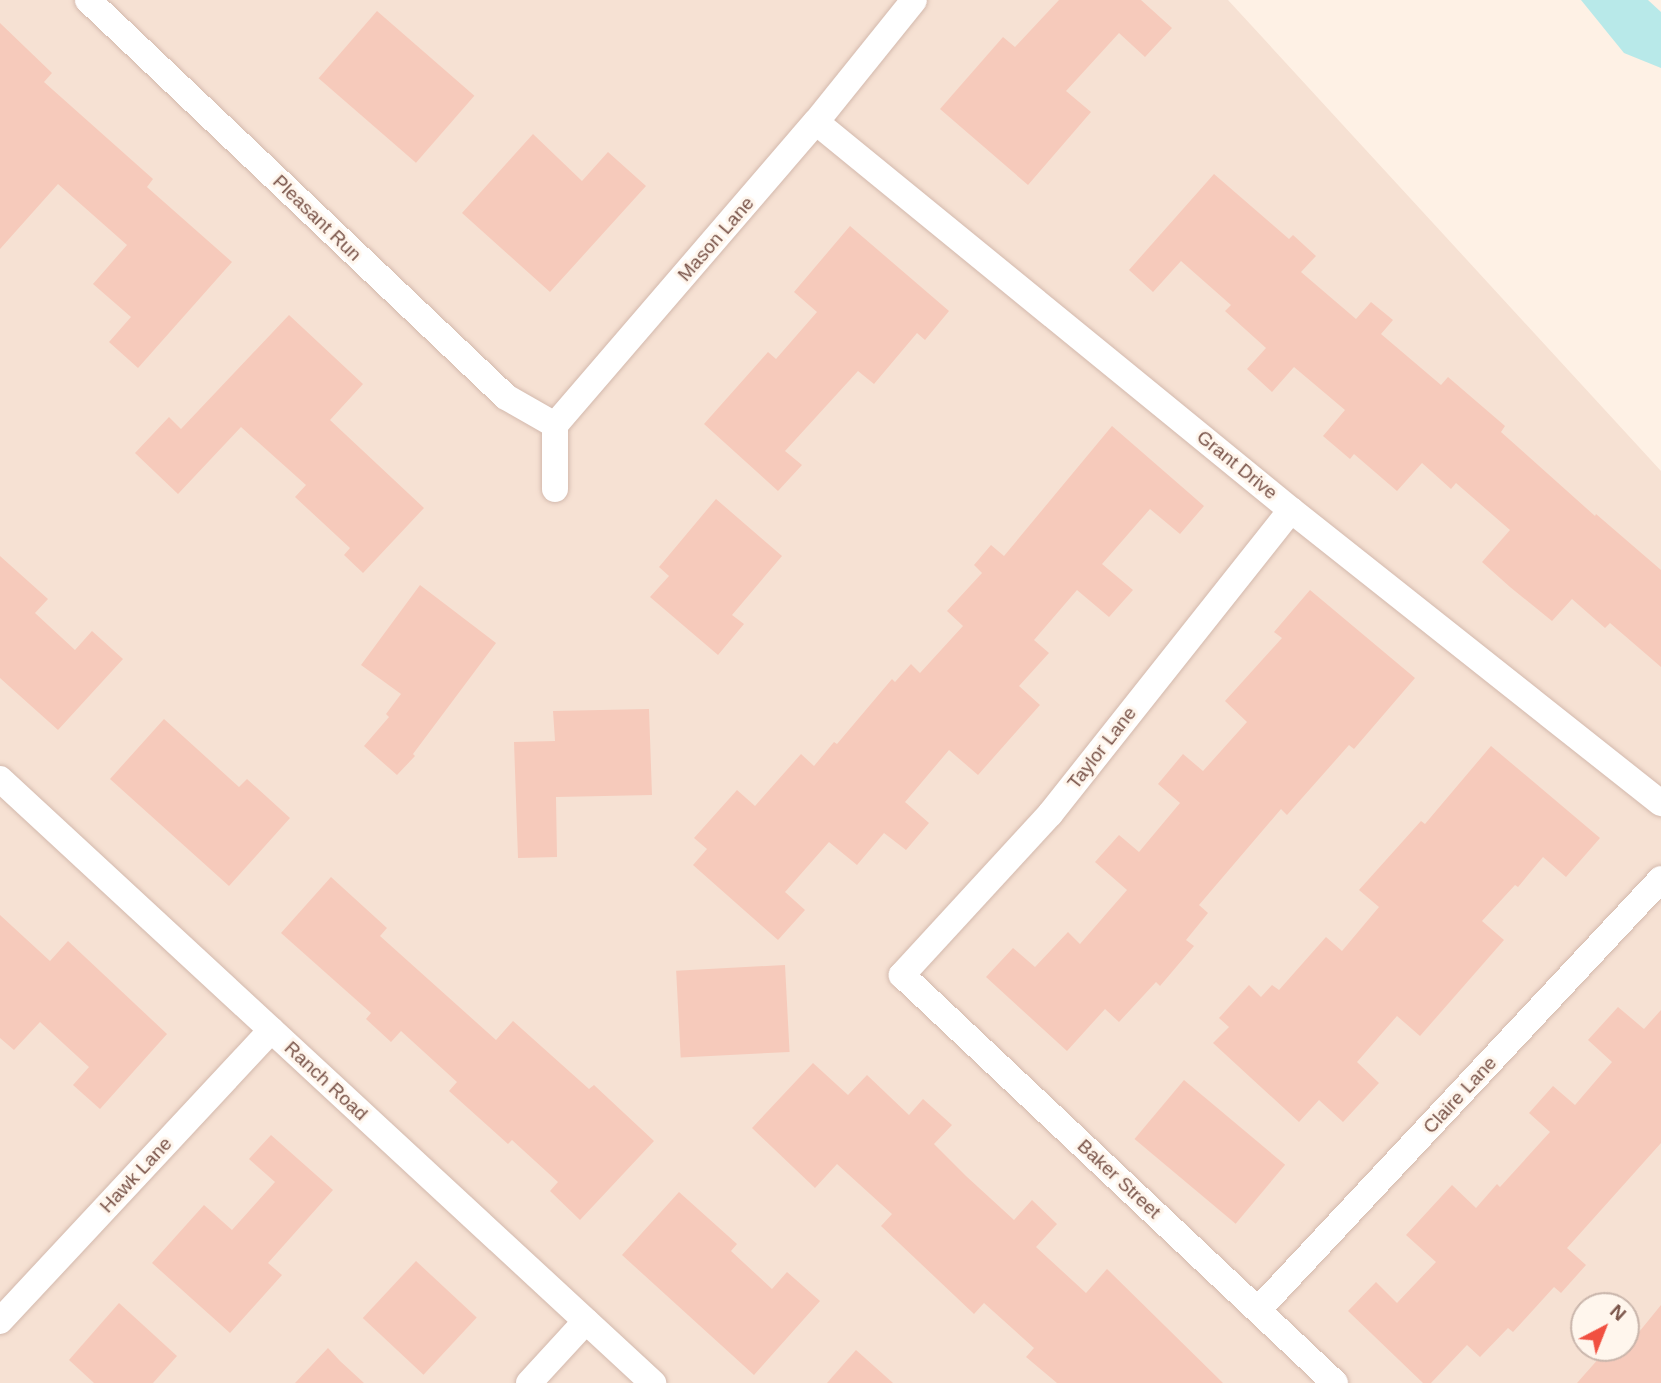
<!DOCTYPE html>
<style>
body{margin:0}
#map{position:relative;width:1661px;height:1383px;overflow:hidden;background:#fef1e5;font-family:Arial,sans-serif}
div>[style]{position:absolute}
[style*='--x']{left:calc(var(--x)*1px);top:calc(var(--y)*1px);width:calc(var(--w)*1px);rotate:calc(var(--a)*1deg)}
.residential>*{inset:0;background:#f6e1d3}
.water>*{inset:0;background:#b8e9e9}
.building>*{inset:0;background:#f6cabb;transform-origin:0 0}
.roads{filter:drop-shadow(0 0 2px #d3b9ad) drop-shadow(0 0 2px #d3b9ad)}
.street>*{height:26px;margin:-13px;padding:0 13px;transform-origin:13px;border-radius:13px;background:#fff}
span{translate:-50% -50%;white-space:nowrap;text-align:center;line-height:1.15;-webkit-text-stroke:6px #fff6ed;paint-order:stroke}
.street-label{font-size:19px;color:#795348}
.north{position:absolute;left:1570px;top:1292px;width:70px;height:70px;box-sizing:border-box;background:#fff6ed;border:2px solid #c9b5ab;border-radius:50%;rotate:42deg;font-size:19px;font-weight:700;line-height:28px;text-align:center;color:#795348}
.north::after{content:'';display:block;margin:auto;width:24px;height:32px;background:#f15041;clip-path:polygon(50% 0,100% 100%,50% 72%,0 100%)}
</style>
<div id="map">
<div class="residential">
<i style="clip-path:polygon(evenodd,0 0,1228px 0,1661px 471px,1661px 1383px,0 1383px,0 0,1584px 1306px,1626px 1306px,1626px 1348px,1584px 1348px,1584px 1306px)"></i>
</div>
<div class="water">
<i style="clip-path:polygon(1581px 0,1648px 0,1661px 12px,1661px 68px,1624px 53px)"></i>
</div>
<div class="building">
<i style="clip-path:polygon(1059px 0,1141px 0,1172px 28px,1145px 57px,1119px 33px,1066px 91px,1091px 112px,1028px 185px,940px 109px,1003px 37px,1015px 47px)"></i>
<i style="left:377px;top:11px;width:129px;height:89px;rotate:41deg"></i>
<i style="clip-path:polygon(0 23px,52px 73px,44px 82px,153px 179px,147px 187px,232px 262px,138px 368px,109px 342px,131px 317px,93px 284px,127px 245px,58px 184px,0 249px)"></i>
<i style="clip-path:polygon(533px 134px,582px 181px,608px 152px,646px 186px,550px 292px,462px 213px)"></i>
<i style="clip-path:polygon(1214px 174px,1289px 239px,1293px 235px,1316px 256px,1301px 272px,1356px 319px,1371px 302px,1393px 320px,1381px 334px,1441px 385px,1448px 377px,1505px 426px,1501px 432px,1595px 516px,1596px 514px,1661px 570px,1661px 667px,1610px 623px,1605px 628px,1572px 599px,1552px 621px,1510px 587px,1482px 562px,1510px 530px,1456px 483px,1451px 489px,1422px 463px,1397px 491px,1354px 454px,1350px 459px,1323px 436px,1345px 410px,1294px 367px,1272px 392px,1247px 369px,1266px 348px,1225px 311px,1231px 305px,1181px 261px,1153px 292px,1129px 270px)"></i>
<i style="clip-path:polygon(850px 226px,949px 311px,925px 340px,917px 333px,874px 384px,858px 371px,785px 451px,802px 465px,778px 491px,704px 424px,768px 352px,776px 359px,817px 312px,794px 292px)"></i>
<i style="clip-path:polygon(289px 315px,363px 384px,330px 420px,424px 508px,363px 573px,344px 555px,350px 548px,295px 497px,306px 485px,241px 427px,178px 494px,135px 453px,169px 417px,181px 429px)"></i>
<i style="clip-path:polygon(1112px 426px,1204px 506px,1180px 534px,1150px 509px,1102px 564px,1133px 590px,1109px 617px,1077px 590px,1034px 640px,1049px 653px,1019px 686px,1040px 705px,978px 775px,949px 750px,905px 802px,929px 823px,906px 850px,884px 833px,857px 865px,829px 842px,785px 892px,805px 910px,778px 940px,693px 865px,707px 849px,694px 838px,737px 790px,755px 806px,801px 754px,814px 766px,834px 742px,837px 744px,892px 679px,895px 682px,911px 664px,920px 673px,963px 626px,947px 611px,982px 573px,974px 565px,991px 545px,1004px 556px)"></i>
<i style="clip-path:polygon(716px 499px,782px 556px,732px 615px,744px 624px,718px 655px,650px 597px,669px 576px,659px 567px)"></i>
<i style="clip-path:polygon(0 556px,48px 599px,35px 613px,75px 650px,92px 631px,123px 659px,58px 730px,0 678px)"></i>
<i style="clip-path:polygon(420px 585px,496px 643px,413px 754px,415px 756px,397px 775px,364px 746px,389px 717px,386px 714px,401px 694px,361px 665px)"></i>
<i style="clip-path:polygon(1310px 590px,1415px 678px,1354px 749px,1349px 745px,1287px 815px,1281px 809px,1199px 905px,1208px 913px,1186px 940px,1194px 946px,1160px 986px,1156px 982px,1119px 1022px,1105px 1009px,1067px 1051px,986px 977px,1013px 948px,1035px 967px,1068px 932px,1080px 944px,1127px 890px,1095px 862px,1119px 835px,1139px 852px,1180px 803px,1158px 784px,1183px 754px,1203px 771px,1247px 722px,1225px 701px,1282px 638px,1274px 632px)"></i>
<i style="clip-path:polygon(649px 709px,652px 795px,556px 797px,557px 857px,518px 858px,514px 742px,555px 741px,553px 711px)"></i>
<i style="clip-path:polygon(164px 719px,239px 787px,247px 779px,290px 818px,229px 886px,110px 779px)"></i>
<i style="clip-path:polygon(1491px 746px,1600px 838px,1566px 877px,1543px 857px,1518px 887px,1515px 885px,1482px 921px,1504px 940px,1420px 1036px,1397px 1016px,1357px 1062px,1379px 1083px,1343px 1122px,1319px 1100px,1299px 1122px,1213px 1043px,1229px 1027px,1219px 1018px,1249px 985px,1261px 997px,1272px 985px,1279px 990px,1326px 937px,1342px 951px,1379px 907px,1359px 890px,1421px 821px,1425px 824px)"></i>
<i style="clip-path:polygon(331px 877px,387px 928px,380px 936px,496px 1040px,513px 1021px,589px 1089px,594px 1085px,654px 1141px,580px 1220px,550px 1191px,558px 1182px,512px 1140px,508px 1144px,449px 1091px,457px 1082px,401px 1031px,391px 1042px,366px 1019px,371px 1013px,281px 933px)"></i>
<i style="clip-path:polygon(0 915px,50px 961px,68px 941px,167px 1034px,100px 1109px,73px 1085px,89px 1067px,40px 1022px,14px 1050px,0 1038px)"></i>
<i style="left:785px;top:965px;width:87px;height:109px;rotate:87deg"></i>
<i style="clip-path:polygon(1618px 1007px,1644px 1029px,1661px 1010px,1661px 1143px,1567px 1248px,1586px 1265px,1561px 1293px,1554px 1287px,1513px 1332px,1508px 1328px,1480px 1357px,1467px 1345px,1431px 1383px,1423px 1383px,1348px 1311px,1376px 1282px,1397px 1303px,1436px 1262px,1406px 1235px,1452px 1185px,1476px 1208px,1497px 1184px,1500px 1187px,1550px 1132px,1529px 1113px,1553px 1086px,1575px 1105px,1612px 1062px,1588px 1040px)"></i>
<i style="clip-path:polygon(813px 1063px,848px 1095px,867px 1075px,909px 1115px,923px 1099px,952px 1125px,934px 1144px,966px 1176px,1014px 1220px,1032px 1200px,1057px 1224px,1036px 1247px,1086px 1293px,1107px 1269px,1223px 1383px,1057px 1383px,1026px 1357px,1034px 1348px,984px 1303px,974px 1314px,881px 1226px,892px 1214px,837px 1164px,815px 1188px,752px 1128px)"></i>
<i style="left:1184px;top:1080px;width:132px;height:77px;rotate:40deg"></i>
<i style="clip-path:polygon(271px 1135px,333px 1190px,268px 1263px,282px 1275px,230px 1333px,152px 1263px,204px 1205px,232px 1230px,275px 1182px,249px 1159px)"></i>
<i style="clip-path:polygon(679px 1192px,737px 1244px,731px 1251px,772px 1289px,787px 1272px,820px 1301px,754px 1375px,622px 1255px)"></i>
<i style="left:416px;top:1261px;width:83px;height:78px;rotate:43deg"></i>
<i style="clip-path:polygon(119px 1303px,177px 1356px,153px 1383px,94px 1383px,69px 1360px)"></i>
<i style="clip-path:polygon(1661px 1305px,1661px 1383px,1577px 1383px,1608px 1348px,1626px 1348px)"></i>
<i style="clip-path:polygon(328px 1348px,340px 1361px,364px 1383px,295px 1383px)"></i>
<i style="clip-path:polygon(856px 1350px,893px 1383px,827px 1383px)"></i>
</div>
<div class="roads">
<div class="street">
<i style="--x:88;--y:0;--w:576;--a:43.52"></i>
<i style="--x:506;--y:397;--w:56;--a:29.7"></i>
<i style="--x:816;--y:122;--w:613;--a:39.24"></i>
<i style="--x:1291;--y:510;--w:472;--a:38.4"></i>
<i style="--x:555;--y:489;--w:64;--a:-90"></i>
<i style="--x:555;--y:425;--w:400;--a:-49.3"></i>
<i style="--x:816;--y:122;--w:156;--a:-51.2"></i>
<i style="--x:1291;--y:510;--w:388;--a:128.4"></i>
<i style="--x:1050;--y:814;--w:219;--a:132.6"></i>
<i style="--x:902;--y:975;--w:595;--a:43.3"></i>
<i style="--x:0;--y:779;--w:890;--a:42.77"></i>
<i style="--x:1258;--y:1310;--w:590;--a:-46.92"></i>
<i style="--x:0;--y:1321;--w:398;--a:-47"></i>
<i style="--x:529;--y:1383;--w:84;--a:-47.4"></i>
</div>
</div>
<div class="street-label">
<span style="left:317px;top:218px;rotate:44deg">Pleasant Run</span>
<span style="left:716px;top:239px;rotate:-49deg">Mason Lane</span>
<span style="left:1237px;top:465px;rotate:39deg">Grant Drive</span>
<span style="left:1102px;top:748px;rotate:-52deg">Taylor Lane</span>
<span style="left:326px;top:1081px;rotate:43deg">Ranch Road</span>
<span style="left:1460px;top:1095px;rotate:-47deg">Claire Lane</span>
<span style="left:136px;top:1175px;rotate:-47deg">Hawk Lane</span>
<span style="left:1119px;top:1179px;rotate:43deg">Baker Street</span>
</div>
<div class="north">N</div>
</div>
